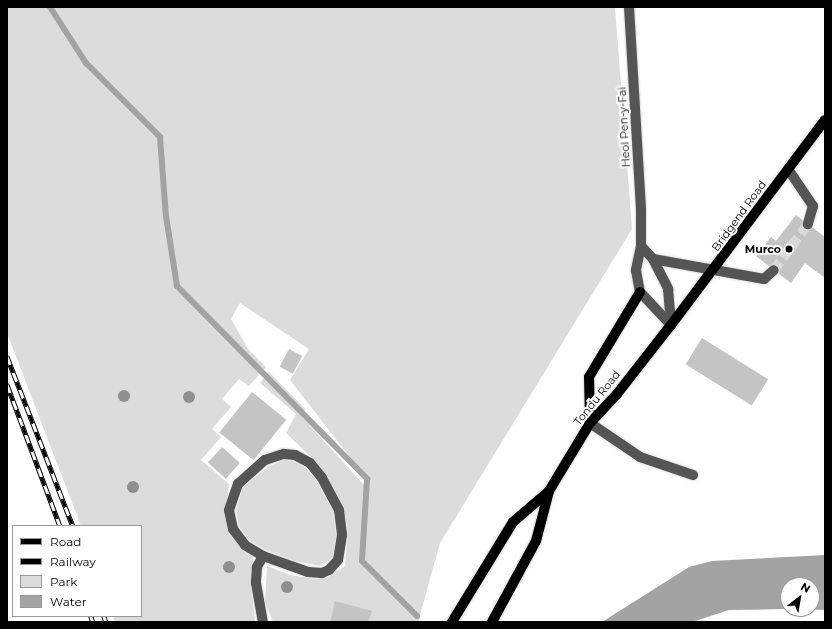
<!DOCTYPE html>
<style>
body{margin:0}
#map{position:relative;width:832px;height:629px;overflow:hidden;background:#fff;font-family:Montserrat,sans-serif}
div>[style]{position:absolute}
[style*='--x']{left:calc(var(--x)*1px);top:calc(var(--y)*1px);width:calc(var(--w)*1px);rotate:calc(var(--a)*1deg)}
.green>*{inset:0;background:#dcdcdc}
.water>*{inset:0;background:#a3a3a3}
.stream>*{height:6px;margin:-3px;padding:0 3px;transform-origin:3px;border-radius:3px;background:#a3a3a3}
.building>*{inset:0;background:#c4c4c4;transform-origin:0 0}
.minor-tunnel>*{height:10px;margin-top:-5px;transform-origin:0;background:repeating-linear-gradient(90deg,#d9d9d9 0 10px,transparent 0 15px)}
.roads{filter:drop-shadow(0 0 1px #dbdbdb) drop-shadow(0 0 1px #dbdbdb)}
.minor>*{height:10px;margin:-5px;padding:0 5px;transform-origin:5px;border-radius:5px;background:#555}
.major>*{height:10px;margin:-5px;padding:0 5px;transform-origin:5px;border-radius:5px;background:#000}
.rail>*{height:4.5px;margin-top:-2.25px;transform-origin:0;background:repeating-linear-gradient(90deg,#fff 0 9px,#000 0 18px);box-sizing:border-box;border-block:1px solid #000}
.trees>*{width:12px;height:12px;margin:-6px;border-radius:50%;background:#8f8f8f}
.dots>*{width:11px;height:11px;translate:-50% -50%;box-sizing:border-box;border:2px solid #fff;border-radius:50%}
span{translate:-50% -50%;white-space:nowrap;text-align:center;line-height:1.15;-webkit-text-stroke:4px #fff;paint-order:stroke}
.street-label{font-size:11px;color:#000}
.poi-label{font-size:11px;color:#000;font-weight:700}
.right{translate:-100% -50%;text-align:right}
.frame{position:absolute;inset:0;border:8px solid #000;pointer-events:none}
.legend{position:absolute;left:12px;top:525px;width:130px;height:92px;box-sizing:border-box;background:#fff;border:1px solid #999;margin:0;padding:5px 7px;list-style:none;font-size:12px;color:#000}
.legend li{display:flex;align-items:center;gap:8px;height:20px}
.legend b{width:20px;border:1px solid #999}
.north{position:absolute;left:780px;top:577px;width:40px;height:40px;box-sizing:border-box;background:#fff;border:1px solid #999;border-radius:50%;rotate:31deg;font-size:11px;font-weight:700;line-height:16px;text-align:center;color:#000}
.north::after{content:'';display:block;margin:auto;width:14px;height:18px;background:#000;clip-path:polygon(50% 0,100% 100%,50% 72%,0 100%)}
</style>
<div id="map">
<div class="green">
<i style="clip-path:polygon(7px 7px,615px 7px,632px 229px,440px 543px,418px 622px,273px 622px,265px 602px,267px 566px,290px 575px,315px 579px,328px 577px,345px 566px,348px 532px,344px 509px,326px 475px,313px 459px,286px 433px,296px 414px,260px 383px,269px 372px,305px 409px,303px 418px,364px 485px,367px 479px,290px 380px,309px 349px,240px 303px,231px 319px,248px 349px,266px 367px,249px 386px,239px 379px,222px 399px,231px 407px,212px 429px,221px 437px,201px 460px,229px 484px,225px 517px,231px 534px,253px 555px,251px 584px,255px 622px,115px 622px,113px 616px,141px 616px,141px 526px,81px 526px,7px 333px)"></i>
<i style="clip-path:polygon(285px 460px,293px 461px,306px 468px,317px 481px,333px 512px,336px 535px,333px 557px,321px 566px,295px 561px,266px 550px,249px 540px,239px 526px,236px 511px,243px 487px,269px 466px)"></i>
</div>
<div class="water">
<i style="clip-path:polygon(825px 555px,825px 610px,794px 609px,812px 609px,812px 585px,788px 585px,788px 609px,729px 610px,692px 622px,602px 622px,689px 567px,712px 561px)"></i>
</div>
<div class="stream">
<i style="--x:50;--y:7;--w:67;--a:57.3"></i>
<i style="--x:86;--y:63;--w:105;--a:45"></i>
<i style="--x:160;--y:137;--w:79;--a:85.7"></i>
<i style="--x:166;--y:216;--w:71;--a:81.1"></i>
<i style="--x:177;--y:286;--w:271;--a:45.4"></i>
<i style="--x:367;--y:479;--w:82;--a:93.5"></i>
<i style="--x:362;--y:561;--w:78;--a:45"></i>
</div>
<div class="building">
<i style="clip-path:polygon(796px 215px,825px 237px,825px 278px,805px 263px,791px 283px,756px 256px,771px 237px,776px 241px)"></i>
<i style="left:702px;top:338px;width:78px;height:31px;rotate:32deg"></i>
<i style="left:289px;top:349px;width:15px;height:20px;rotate:28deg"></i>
<i style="left:252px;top:392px;width:44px;height:52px;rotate:39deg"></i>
<i style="left:222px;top:447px;width:24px;height:21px;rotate:42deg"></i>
<i style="clip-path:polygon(335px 601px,372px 611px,368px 622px,330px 622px)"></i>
</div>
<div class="minor-tunnel">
<i style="--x:774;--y:270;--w:57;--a:-53.5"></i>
</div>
<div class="roads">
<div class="minor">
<i style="--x:629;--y:7;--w:204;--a:86.6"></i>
<i style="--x:641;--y:211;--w:35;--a:90"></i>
<i style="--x:641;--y:246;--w:25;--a:102"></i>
<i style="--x:636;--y:270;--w:22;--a:80"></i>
<i style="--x:640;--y:292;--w:45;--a:46.8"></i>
<i style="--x:788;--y:169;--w:45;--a:56"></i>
<i style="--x:813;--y:206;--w:19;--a:106"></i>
<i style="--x:641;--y:246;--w:18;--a:47"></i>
<i style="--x:653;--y:259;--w:34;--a:63"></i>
<i style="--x:668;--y:289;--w:36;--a:85"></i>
<i style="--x:653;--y:259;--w:113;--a:10.2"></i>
<i style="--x:764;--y:279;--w:13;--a:-42"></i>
<i style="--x:590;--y:423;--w:60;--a:34.2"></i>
<i style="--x:640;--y:457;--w:56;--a:18.8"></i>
<i style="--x:284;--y:454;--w:11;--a:5"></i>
<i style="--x:295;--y:455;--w:17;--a:28"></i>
<i style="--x:310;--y:463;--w:19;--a:51"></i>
<i style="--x:322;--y:478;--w:36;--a:62"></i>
<i style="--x:339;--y:510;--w:25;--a:83"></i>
<i style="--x:342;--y:535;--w:25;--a:99"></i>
<i style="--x:338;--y:560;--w:13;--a:132"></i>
<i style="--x:329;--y:570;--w:8;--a:157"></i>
<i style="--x:322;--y:573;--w:14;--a:-176"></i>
<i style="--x:308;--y:572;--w:48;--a:-160.4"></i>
<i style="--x:263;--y:556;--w:21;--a:-149"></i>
<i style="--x:245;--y:545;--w:20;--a:-127"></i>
<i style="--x:233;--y:529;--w:19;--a:-102"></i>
<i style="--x:229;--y:510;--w:28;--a:-71"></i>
<i style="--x:238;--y:484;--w:36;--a:-42"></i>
<i style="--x:265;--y:460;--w:20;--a:-18"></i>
<i style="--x:263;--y:556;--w:13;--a:119"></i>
<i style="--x:257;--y:567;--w:16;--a:94"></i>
<i style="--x:256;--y:583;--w:40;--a:80"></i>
</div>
<div class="major">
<i style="--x:590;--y:423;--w:46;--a:-91.2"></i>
<i style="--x:589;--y:377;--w:99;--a:-59"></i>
<i style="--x:452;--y:622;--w:117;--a:-58.6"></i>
<i style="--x:513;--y:522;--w:48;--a:-40.7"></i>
<i style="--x:492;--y:622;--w:92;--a:-61.5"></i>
<i style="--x:536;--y:541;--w:52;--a:-75.4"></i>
<i style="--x:549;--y:491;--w:79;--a:-58.9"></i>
<i style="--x:590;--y:423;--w:40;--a:-47"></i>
<i style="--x:617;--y:394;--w:88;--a:-52"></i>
<i style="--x:671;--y:325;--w:256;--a:-53.1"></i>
</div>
</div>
<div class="rail">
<i style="--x:7;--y:356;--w:182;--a:68.8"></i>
<i style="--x:7;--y:384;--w:152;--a:69.5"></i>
<i style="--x:91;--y:616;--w:6;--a:72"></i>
<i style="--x:104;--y:616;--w:6;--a:72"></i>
</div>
<div class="trees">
<i style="left:124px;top:396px"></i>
<i style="left:189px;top:397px"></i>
<i style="left:133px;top:487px"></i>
<i style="left:229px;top:567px"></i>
<i style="left:287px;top:587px"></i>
</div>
<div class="dots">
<i style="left:789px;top:249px;background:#000"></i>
</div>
<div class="street-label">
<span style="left:624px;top:127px;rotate:-93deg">Heol Pen-y-Fai</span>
<span style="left:739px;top:216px;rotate:-54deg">Bridgend Road</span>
<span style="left:597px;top:398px;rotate:-51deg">Tondu Road</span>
</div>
<div class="poi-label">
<span class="right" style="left:781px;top:249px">Murco</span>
</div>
<div class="frame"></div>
<ul class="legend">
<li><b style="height:5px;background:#000"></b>Road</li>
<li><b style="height:5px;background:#000"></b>Railway</li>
<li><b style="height:11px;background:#dcdcdc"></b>Park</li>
<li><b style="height:11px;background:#a3a3a3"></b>Water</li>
</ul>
<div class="north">N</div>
</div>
